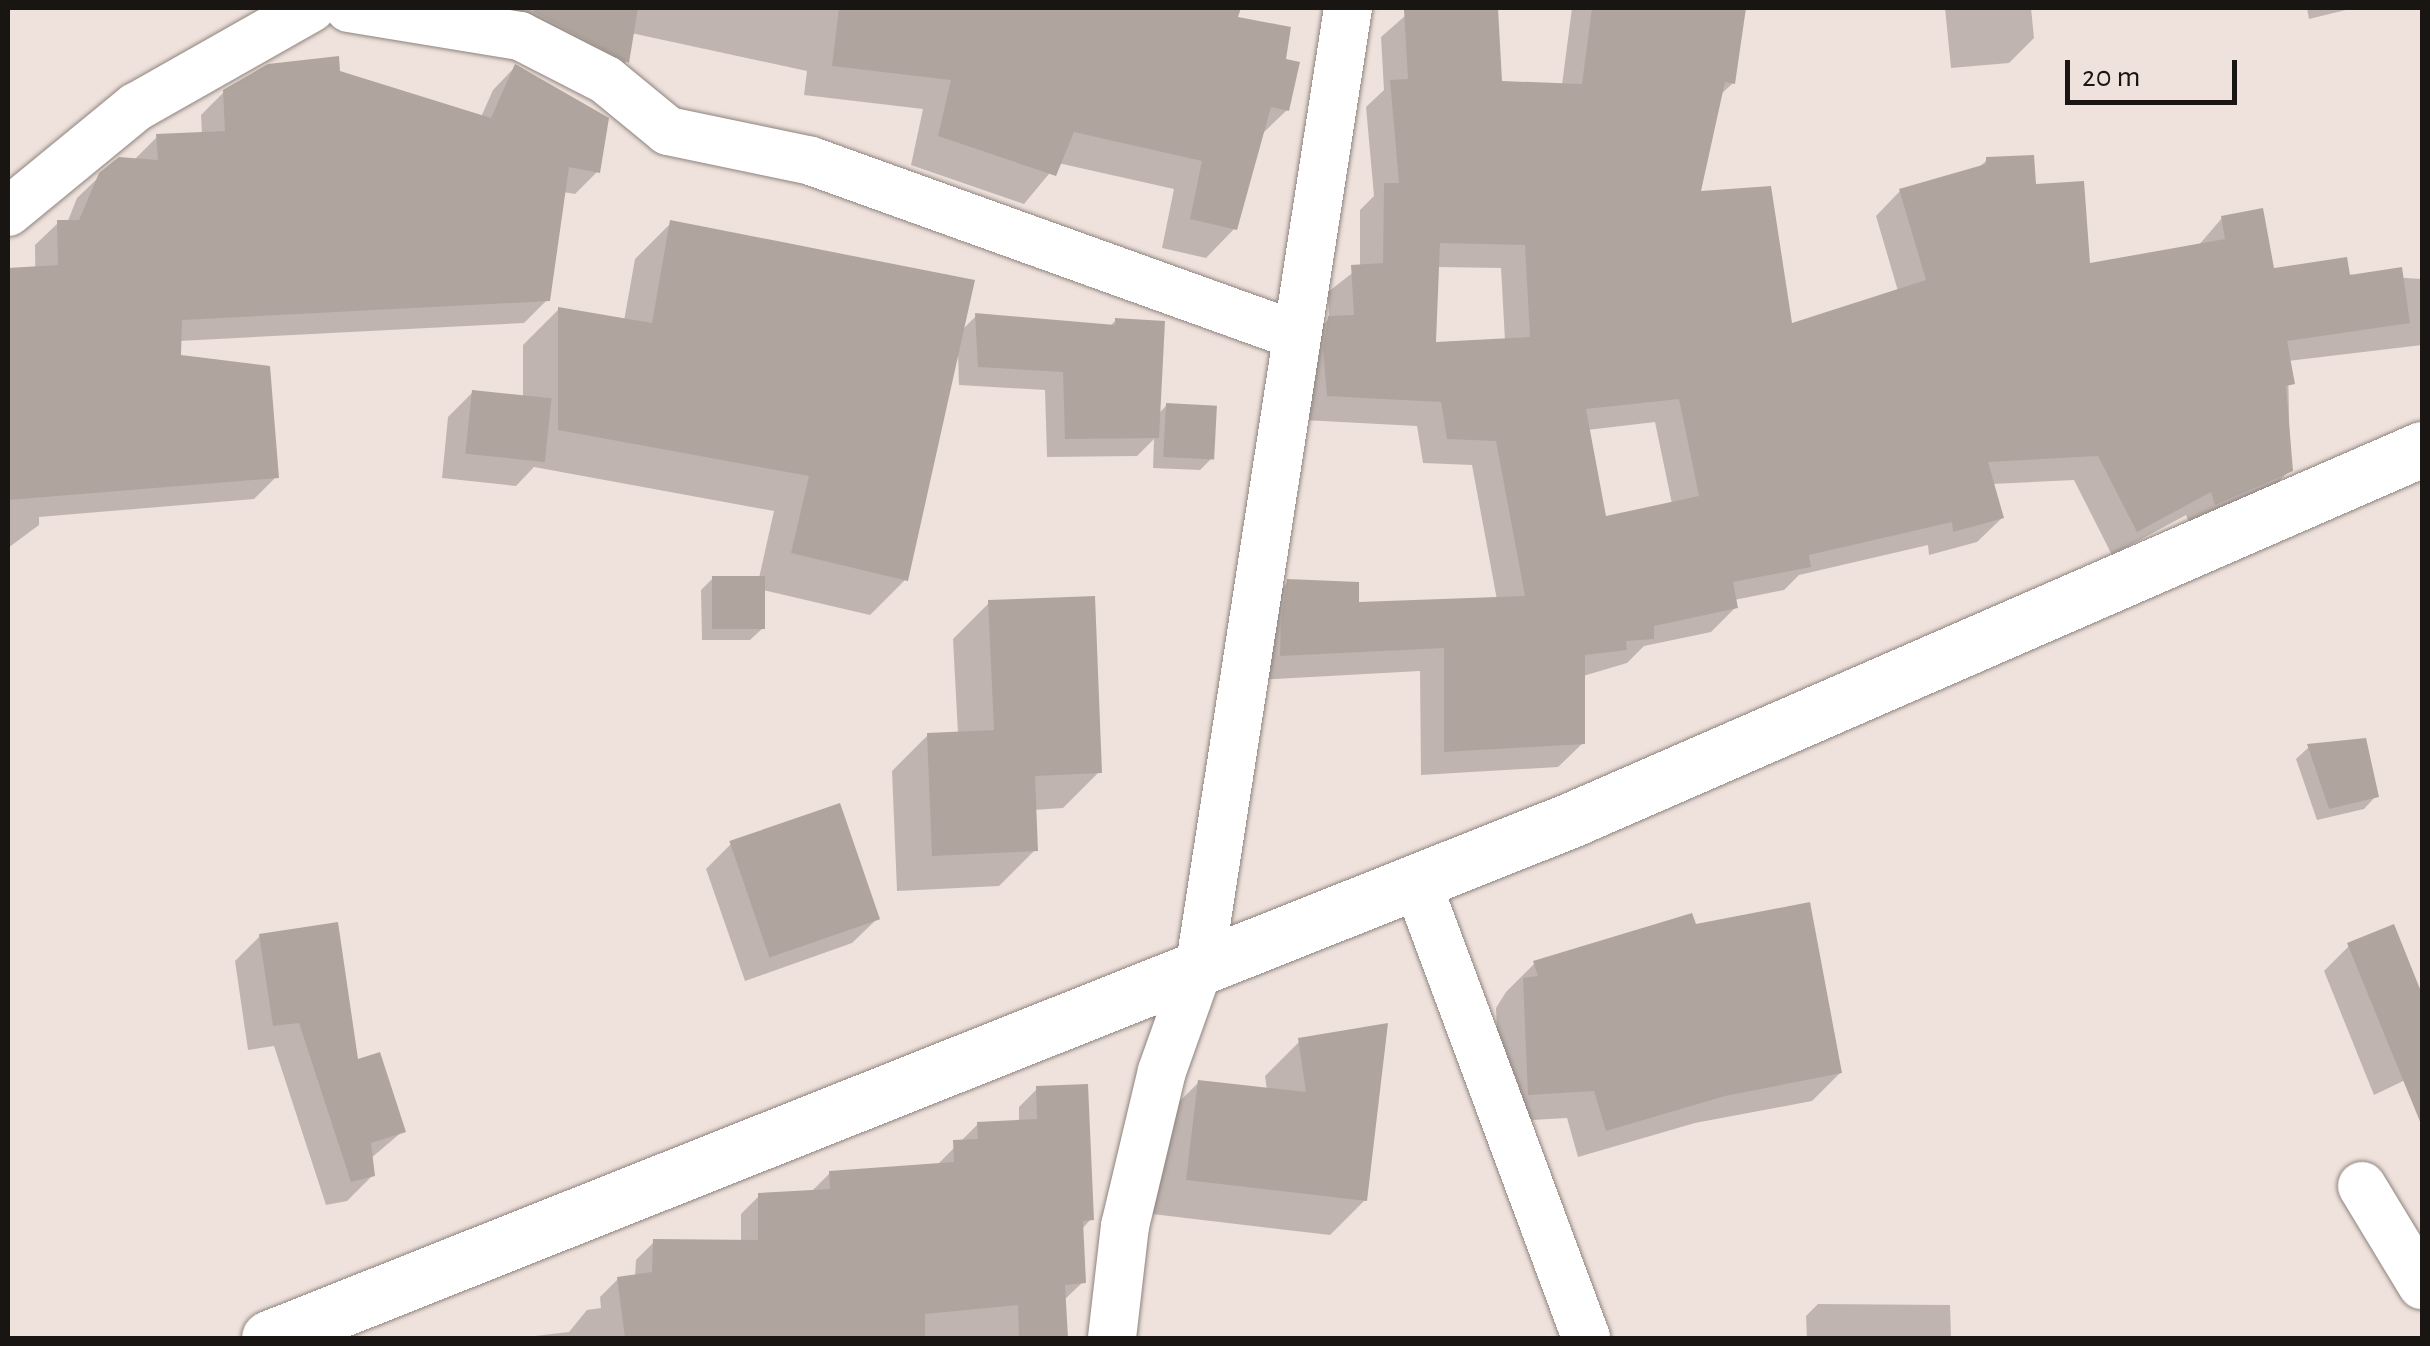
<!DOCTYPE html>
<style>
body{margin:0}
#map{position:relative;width:2430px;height:1346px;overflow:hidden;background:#efe2dd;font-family:"Alegreya Sans",sans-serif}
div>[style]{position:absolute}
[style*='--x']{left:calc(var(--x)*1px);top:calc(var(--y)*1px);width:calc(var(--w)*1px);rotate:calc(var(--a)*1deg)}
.shadow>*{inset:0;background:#0003}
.building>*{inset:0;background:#b0a59e;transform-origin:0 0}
.roads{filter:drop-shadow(0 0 2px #8e837e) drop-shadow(0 0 2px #8e837e)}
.street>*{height:48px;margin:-24px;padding:0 24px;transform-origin:24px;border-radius:24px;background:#fff}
.secondary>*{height:55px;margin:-27.5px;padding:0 27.5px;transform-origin:27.5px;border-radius:27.5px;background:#fff}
span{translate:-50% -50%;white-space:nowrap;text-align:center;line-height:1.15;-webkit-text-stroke:9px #efe2dd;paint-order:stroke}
.frame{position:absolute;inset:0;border:10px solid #191513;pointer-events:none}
.scale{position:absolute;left:2065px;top:60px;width:172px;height:45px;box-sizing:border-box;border:5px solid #191513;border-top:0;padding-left:12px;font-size:30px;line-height:35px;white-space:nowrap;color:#191513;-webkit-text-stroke:8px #efe2dd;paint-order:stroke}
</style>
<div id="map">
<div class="shadow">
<i style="clip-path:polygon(408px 8px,1238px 8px,1235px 19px,1283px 61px,1287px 110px,1260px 136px,1235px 228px,1206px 258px,1162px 248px,1174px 189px,1058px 163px,1024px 204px,911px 165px,923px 109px,804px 95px,807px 71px,631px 33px,626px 62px,598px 91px)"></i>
<i style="clip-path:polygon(evenodd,1414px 8px,1496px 8px,1500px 83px,1562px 85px,1572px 8px,1743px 8px,1733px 83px,1719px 96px,1698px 193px,1790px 326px,1898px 291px,1876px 216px,1900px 191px,1977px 169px,1987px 160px,2033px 187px,2087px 266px,2198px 246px,2222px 218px,2272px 270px,2422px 279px,2422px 345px,2288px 361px,2290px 470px,2266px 495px,2191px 528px,2186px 515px,2112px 555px,2074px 480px,1992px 484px,2002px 518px,1977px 542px,1929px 555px,1928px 545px,1799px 575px,1784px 590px,1734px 600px,1735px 608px,1711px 632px,1644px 646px,1627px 663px,1583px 676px,1583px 743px,1558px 767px,1421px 775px,1420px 671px,1256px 680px,1264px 606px,1288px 582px,1356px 605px,1497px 600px,1472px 465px,1423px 463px,1417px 426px,1303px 420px,1304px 343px,1329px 319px,1328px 292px,1360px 267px,1360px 210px,1374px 196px,1366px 107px,1384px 90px,1381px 37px,1414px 8px,1437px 267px,1501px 268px,1505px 341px,1433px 344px,1437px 267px,1414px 8px,1655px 422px,1672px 504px,1604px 519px,1587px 430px,1655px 422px)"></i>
<i style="clip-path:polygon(1945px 8px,2031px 8px,2034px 38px,2009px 63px,1951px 68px)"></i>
<i style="clip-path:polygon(2307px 8px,2354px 8px,2309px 19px)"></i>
<i style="clip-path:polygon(515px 67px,597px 172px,575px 194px,563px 192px,547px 300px,524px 323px,179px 341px,178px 358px,276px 477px,254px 499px,39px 517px,39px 525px,8px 548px,8px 563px,8px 327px,36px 326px,35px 245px,58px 223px,67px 223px,77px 198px,101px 175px,133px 161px,157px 137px,202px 134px,201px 115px,224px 92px,338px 73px,481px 117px,493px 90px)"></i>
<i style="clip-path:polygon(671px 223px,961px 331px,976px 316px,1109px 327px,1116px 320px,1157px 415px,1167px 405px,1212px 458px,1200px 470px,1153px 468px,1154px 439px,1137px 456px,1047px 457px,1045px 390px,959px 385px,958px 352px,906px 579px,870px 615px,763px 590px,763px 628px,750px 640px,702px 640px,701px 590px,713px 578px,759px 578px,774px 511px,534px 467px,516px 486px,442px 478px,448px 417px,473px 392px,523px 398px,523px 345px,559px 309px,624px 321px,635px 259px)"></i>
<i style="clip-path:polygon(989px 603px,1099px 772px,1063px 808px,1033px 810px,1035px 850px,999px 886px,897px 891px,892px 771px,928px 735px,958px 734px,953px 639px)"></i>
<i style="clip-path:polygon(2309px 747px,2376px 796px,2364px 809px,2317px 820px,2296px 759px)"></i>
<i style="clip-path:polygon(731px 844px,878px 918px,852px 943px,745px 981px,706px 869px)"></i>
<i style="clip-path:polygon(1694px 927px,1840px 1073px,1812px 1101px,1695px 1123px,1578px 1157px,1567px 1118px,1501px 1122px,1496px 1008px,1506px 992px,1534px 964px)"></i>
<i style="clip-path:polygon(2392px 927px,2422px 1001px,2422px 1072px,2374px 1095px,2324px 971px,2349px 946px)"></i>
<i style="clip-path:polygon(260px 936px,403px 1131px,370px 1159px,373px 1175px,347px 1201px,326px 1205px,274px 1046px,248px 1050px,235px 961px)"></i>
<i style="clip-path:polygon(1300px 1041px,1365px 1200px,1330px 1235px,1152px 1214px,1164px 1117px,1199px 1082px,1267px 1090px,1265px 1076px)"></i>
<i style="clip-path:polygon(1037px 1089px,1091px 1219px,1081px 1230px,1083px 1282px,1063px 1301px,1065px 1338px,518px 1338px,569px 1332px,587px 1310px,601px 1308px,600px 1297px,618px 1279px,635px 1276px,636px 1260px,654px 1242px,741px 1242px,741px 1214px,759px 1196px,810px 1193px,830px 1173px,936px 1166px,978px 1124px,1019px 1122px,1019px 1107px)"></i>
<i style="clip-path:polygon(1818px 1304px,1950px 1305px,1951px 1338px,1807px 1338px,1806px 1316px)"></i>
</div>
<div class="building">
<i style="clip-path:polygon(536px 8px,638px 8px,629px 63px,534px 12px)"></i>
<i style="clip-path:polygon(839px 8px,1241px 8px,1238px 17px,1291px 27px,1286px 59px,1300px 62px,1289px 111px,1271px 107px,1237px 230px,1190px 219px,1202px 161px,1074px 132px,1056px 176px,938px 136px,951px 80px,832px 66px)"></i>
<i style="clip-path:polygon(evenodd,1498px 8px,1502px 81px,1582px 84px,1592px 8px,1746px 8px,1735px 84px,1725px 82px,1701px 191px,1771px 186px,1792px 323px,1926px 280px,1899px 189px,1986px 164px,1986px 157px,2034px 155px,2036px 184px,2084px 181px,2090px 263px,2225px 239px,2221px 216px,2263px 208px,2274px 268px,2347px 257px,2350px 275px,2402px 267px,2410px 323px,2287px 341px,2295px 384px,2286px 386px,2293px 471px,2215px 505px,2211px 492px,2137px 532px,2098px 456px,1988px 462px,2004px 518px,1953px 532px,1952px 522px,1809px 555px,1811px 567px,1733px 582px,1738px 608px,1654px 626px,1654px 639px,1626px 641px,1627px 650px,1585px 655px,1585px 744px,1444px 752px,1444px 648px,1280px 656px,1281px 622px,1287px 579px,1359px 582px,1359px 602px,1525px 596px,1496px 441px,1447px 439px,1441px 402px,1327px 396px,1323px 349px,1328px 316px,1354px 315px,1351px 265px,1383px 263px,1384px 183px,1399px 183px,1390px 80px,1408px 79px,1404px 10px,1498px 8px,1440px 243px,1525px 245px,1530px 337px,1436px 342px,1440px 243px,1498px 8px,1679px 399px,1699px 496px,1606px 516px,1586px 409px,1679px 399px)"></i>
<i style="clip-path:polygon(339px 56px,340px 71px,491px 118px,515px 64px,609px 118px,600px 173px,569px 167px,550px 301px,182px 320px,181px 355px,270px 366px,279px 478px,8px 500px,8px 268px,58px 265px,57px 220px,79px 220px,99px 173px,119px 157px,158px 160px,156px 134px,225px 131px,223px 90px,268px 64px)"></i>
<i style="clip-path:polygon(670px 220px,975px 280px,908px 581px,791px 553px,809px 476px,558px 430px,558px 307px,652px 323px)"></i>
<i style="clip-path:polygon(975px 313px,1115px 325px,1115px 318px,1165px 321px,1159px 438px,1065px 439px,1063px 372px,978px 367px)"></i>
<i style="left:472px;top:390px;width:80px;height:64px;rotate:6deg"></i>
<i style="left:1166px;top:403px;width:51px;height:54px;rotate:3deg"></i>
<i style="left:712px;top:576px;width:53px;height:53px"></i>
<i style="clip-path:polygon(1095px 596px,1102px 773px,1035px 776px,1038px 851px,932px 856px,927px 733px,994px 730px,988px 600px)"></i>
<i style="clip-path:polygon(2366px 738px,2379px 797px,2329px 809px,2307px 744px)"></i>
<i style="left:840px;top:803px;width:123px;height:117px;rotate:71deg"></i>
<i style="clip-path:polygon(1810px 902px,1842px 1073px,1725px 1096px,1606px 1131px,1594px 1091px,1528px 1095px,1523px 978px,1538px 976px,1533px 961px,1692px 913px,1696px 924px)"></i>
<i style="clip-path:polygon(338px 922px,358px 1059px,380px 1052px,406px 1132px,371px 1143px,375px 1176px,351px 1182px,299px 1023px,273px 1026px,259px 934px)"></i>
<i style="clip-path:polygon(2394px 924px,2422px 994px,2421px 1124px,2347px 943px)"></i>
<i style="clip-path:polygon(1388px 1023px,1367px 1201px,1186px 1180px,1198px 1080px,1306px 1092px,1298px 1038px)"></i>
<i style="clip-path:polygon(1088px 1084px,1094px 1220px,1083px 1221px,1086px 1283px,1065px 1285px,1068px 1338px,1019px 1338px,1018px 1305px,925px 1314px,925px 1338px,625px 1338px,617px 1277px,652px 1272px,653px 1239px,758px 1240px,758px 1193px,830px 1189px,829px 1171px,954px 1162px,953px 1140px,978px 1139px,977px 1122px,1037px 1119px,1036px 1086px)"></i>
</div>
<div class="roads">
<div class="street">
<i style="--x:349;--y:8;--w:173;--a:9.3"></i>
<i style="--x:520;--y:36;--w:97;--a:27.1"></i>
<i style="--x:606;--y:80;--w:80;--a:39.4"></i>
<i style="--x:668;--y:131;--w:146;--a:11.8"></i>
<i style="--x:811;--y:161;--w:514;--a:19.77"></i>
<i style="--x:8;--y:212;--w:166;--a:-39.4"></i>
<i style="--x:136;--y:107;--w:201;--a:-29.5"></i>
<i style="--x:1417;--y:883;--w:485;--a:69.6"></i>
<i style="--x:2362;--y:1186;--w:116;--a:58.8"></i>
<i style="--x:1112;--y:1338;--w:113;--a:-83.4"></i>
<i style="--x:1125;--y:1226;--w:159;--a:-76.6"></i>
<i style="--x:1162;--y:1071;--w:114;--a:-70.4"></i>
<i style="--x:1200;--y:964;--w:967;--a:-81.2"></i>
</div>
<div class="secondary">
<i style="--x:269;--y:1338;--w:1403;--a:-21.7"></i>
<i style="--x:1573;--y:819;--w:926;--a:-23.55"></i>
</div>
</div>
<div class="frame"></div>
<div class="scale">20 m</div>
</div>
